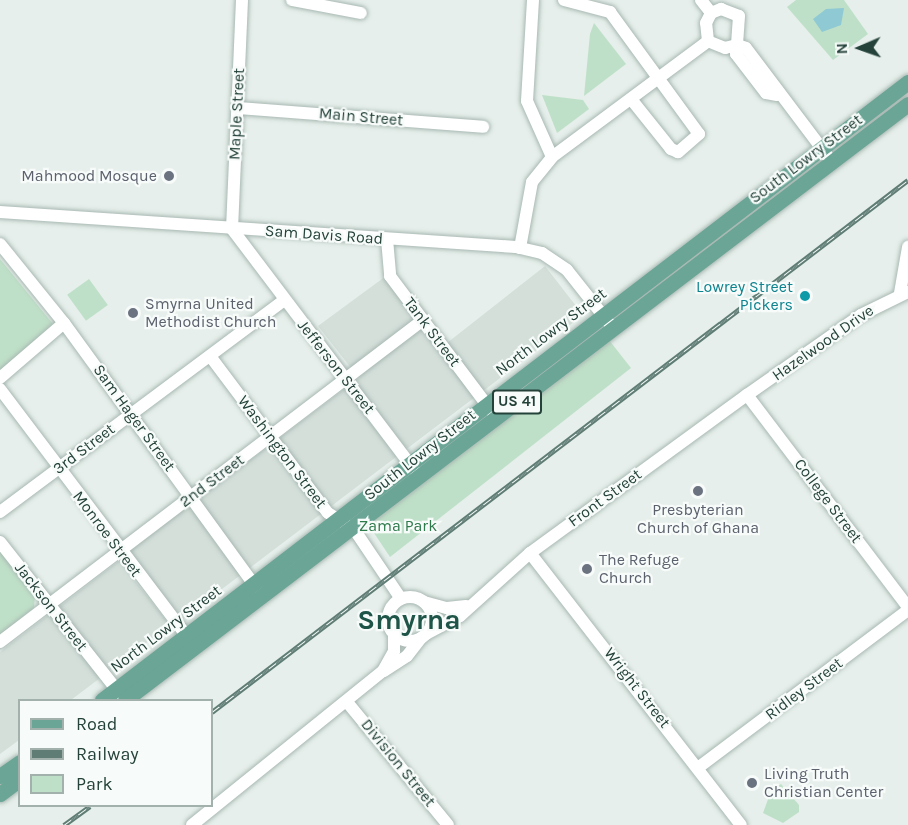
<!DOCTYPE html>
<style>
body{margin:0}
#map{position:relative;width:908px;height:825px;overflow:hidden;background:#e6efeb;font-family:Karla,sans-serif}
div>[style]{position:absolute}
[style*='--x']{left:calc(var(--x)*1px);top:calc(var(--y)*1px);width:calc(var(--w)*1px);rotate:calc(var(--a)*1deg)}
.built>*{inset:0;background:#d4dfda}
.green>*{inset:0;background:#bfe0c8;transform-origin:0 0}
.water>*{inset:0;background:#8ec9d4}
.roads{filter:drop-shadow(0 0 2px #a8b8b2) drop-shadow(0 0 2px #a8b8b2)}
.minor>*{height:12px;margin:-6px;padding:0 6px;transform-origin:6px;border-radius:6px;background:#fff}
.minor>.ring{margin:-6px;padding:0;box-sizing:content-box;background:none;border:12px solid #fff;border-radius:50%}
.major>*{height:15px;margin:-7.5px;padding:0 7.5px;transform-origin:7.5px;border-radius:7.5px;background:#6aa596}
.rail>*{height:5px;margin-top:-2.5px;transform-origin:0;background:repeating-linear-gradient(90deg,#f7fbf9 0 9px,#5f7d75 0 18px);box-sizing:border-box;border-block:2px solid #5f7d75}
.dots>*{width:16px;height:16px;translate:-50% -50%;box-sizing:border-box;border:3px solid #f7fbf9;border-radius:50%}
span{translate:-50% -50%;white-space:nowrap;text-align:center;line-height:1.15;-webkit-text-stroke:4.5px #f7fbf9;paint-order:stroke}
.shield-label span{padding:2px 4px;background:#f7fbf9;border:2px solid;border-radius:4px;-webkit-text-stroke-width:0}
.shield-label{font-size:15px;color:#24423a;font-weight:700}
.street-label{font-size:16px;color:#24423a}
.worship-label{font-size:16px;color:#5b616d}
.right{translate:-100% -50%;text-align:right}
.left{translate:0 -50%;text-align:left}
.culture-label{font-size:16px;color:#0d838f}
.park-label{font-size:16px;color:#2d7a4b}
.town-label{font-size:28px;color:#1f5548;font-weight:700}
.legend{position:absolute;left:18px;top:699px;width:195px;height:108px;box-sizing:border-box;background:#f7fbf9;border:2px solid #a3b1ad;margin:0;padding:8px 10px;list-style:none;font-size:18px;color:#24423a}
.legend li{display:flex;align-items:center;gap:12px;height:30px}
.legend b{width:30px;border:2px solid #a3b1ad}
.north{position:absolute;left:830px;top:18px;width:60px;height:60px;-webkit-text-stroke:4px #f7fbf9;paint-order:stroke;rotate:268deg;font-size:16px;font-weight:700;line-height:24px;text-align:center;color:#24423a}
.north::after{content:'';display:block;margin:auto;width:21px;height:27px;background:#24423a;clip-path:polygon(50% 0,100% 100%,50% 72%,0 100%)}
</style>
<div id="map">
<div class="built">
<i style="clip-path:polygon(545px 266px,583px 315px,180px 621px,127px 553px,359px 378px,318px 326px,386px 276px,447px 343px)"></i>
<i style="clip-path:polygon(119px 561px,170px 625px,71px 700px,20px 700px,19px 740px,0 754px,0 652px)"></i>
</div>
<div class="green">
<i style="clip-path:polygon(796px 0,844px 0,868px 34px,833px 60px,787px 7px)"></i>
<i style="clip-path:polygon(594px 23px,626px 64px,584px 96px,590px 34px)"></i>
<i style="clip-path:polygon(542px 95px,583px 100px,589px 109px,557px 133px)"></i>
<i style="clip-path:polygon(0 259px,53px 324px,0 371px)"></i>
<i style="left:89px;top:279px;width:32px;height:27px;rotate:54deg"></i>
<i style="clip-path:polygon(609px 340px,631px 368px,390px 557px,374px 533px,376px 518px)"></i>
<i style="clip-path:polygon(0 547px,35px 594px,34px 608px,0 635px)"></i>
<i style="clip-path:polygon(781px 784px,799px 805px,799px 812px,783px 823px,763px 813px,771px 791px)"></i>
</div>
<div class="water">
<i style="clip-path:polygon(844px 8px,841px 25px,822px 32px,813px 19px,826px 9px)"></i>
</div>
<div class="roads">
<div class="minor">
<i style="--x:242;--y:0;--w:229;--a:92.5"></i>
<i style="--x:232;--y:229;--w:303;--a:52.9"></i>
<i style="--x:292;--y:0;--w:70;--a:10.7"></i>
<i style="--x:533;--y:0;--w:101;--a:93.4"></i>
<i style="--x:527;--y:101;--w:61;--a:65.9"></i>
<i style="--x:552;--y:157;--w:194;--a:-36.6"></i>
<i style="--x:564;--y:0;--w:48;--a:14.6"></i>
<i style="--x:610;--y:12;--w:151;--a:53.9"></i>
<i style="--x:699;--y:134;--w:28;--a:139"></i>
<i style="--x:678;--y:152;--w:8;--a:-157"></i>
<i style="--x:671;--y:149;--w:64;--a:-128.7"></i>
<i style="--x:701;--y:0;--w:16;--a:52"></i>
<i style="--x:777;--y:95;--w:11;--a:-170"></i>
<i style="--x:766;--y:93;--w:49;--a:-127.6"></i>
<i style="--x:736;--y:54;--w:9;--a:-84"></i>
<i style="--x:737;--y:45;--w:12;--a:166"></i>
<i style="--x:725;--y:48;--w:18;--a:-158"></i>
<i style="--x:708;--y:41;--w:18;--a:-96"></i>
<i style="--x:706;--y:23;--w:11;--a:-63"></i>
<i style="--x:711;--y:13;--w:11;--a:-22"></i>
<i style="--x:721;--y:9;--w:19;--a:21"></i>
<i style="--x:739;--y:16;--w:29;--a:94"></i>
<i style="--x:737;--y:45;--w:9;--a:18"></i>
<i style="--x:746;--y:48;--w:143;--a:53"></i>
<i style="--x:238;--y:108;--w:246;--a:4.4"></i>
<i style="--x:0;--y:212;--w:517;--a:3.88"></i>
<i style="--x:516;--y:247;--w:27;--a:13"></i>
<i style="--x:542;--y:253;--w:30;--a:34"></i>
<i style="--x:567;--y:270;--w:68;--a:51.6"></i>
<i style="--x:387;--y:239;--w:37;--a:85"></i>
<i style="--x:390;--y:276;--w:170;--a:53.1"></i>
<i style="--x:0;--y:244;--w:102;--a:51"></i>
<i style="--x:64;--y:323;--w:329;--a:54"></i>
<i style="--x:520;--y:248;--w:67;--a:-79.7"></i>
<i style="--x:532;--y:182;--w:32;--a:-51"></i>
<i style="--x:900;--y:293;--w:47;--a:-80.1"></i>
<i style="--x:210;--y:356;--w:196;--a:53.1"></i>
<i style="--x:328;--y:513;--w:31;--a:32"></i>
<i style="--x:354;--y:529;--w:84;--a:56.1"></i>
<i style="--x:0;--y:378;--w:84;--a:-40.7"></i>
<i style="--x:0;--y:389;--w:317;--a:52.9"></i>
<i style="--x:747;--y:395;--w:266;--a:52.8"></i>
<i style="--x:0;--y:512;--w:353;--a:-36.7"></i>
<i style="--x:0;--y:542;--w:194;--a:51.7"></i>
<i style="--x:530;--y:553;--w:344;--a:52.2"></i>
<i class="ring" style="left:388px;top:597px;width:32px;height:32px"></i>
<i style="--x:424;--y:602;--w:24;--a:15"></i>
<i style="--x:447;--y:608;--w:19;--a:-6"></i>
<i style="--x:426;--y:634;--w:38;--a:-28"></i>
<i style="--x:460;--y:616;--w:94;--a:-42"></i>
<i style="--x:530;--y:553;--w:268;--a:-36.1"></i>
<i style="--x:747;--y:395;--w:139;--a:-35.1"></i>
<i style="--x:861;--y:315;--w:52;--a:-26.1"></i>
<i style="--x:0;--y:642;--w:532;--a:-37.28"></i>
<i style="--x:384;--y:671;--w:27;--a:-33"></i>
<i style="--x:407;--y:656;--w:23;--a:-52"></i>
<i style="--x:347;--y:702;--w:159;--a:50.6"></i>
<i style="--x:699;--y:767;--w:261;--a:-36.9"></i>
<i style="--x:192;--y:825;--w:245;--a:-38.9"></i>
<i style="--x:383;--y:671;--w:23;--a:-61"></i>
<i style="--x:394;--y:651;--w:17;--a:-90"></i>
</div>
<div class="major">
<i style="--x:102;--y:700;--w:1016;--a:-37.48"></i>
<i style="--x:125;--y:700;--w:984;--a:-37.28"></i>
<i style="--x:0;--y:776;--w:24;--a:-35"></i>
<i style="--x:0;--y:794;--w:25;--a:-37"></i>
</div>
</div>
<div class="rail">
<i style="--x:212;--y:712;--w:876;--a:-37.39"></i>
<i style="--x:64;--y:825;--w:32;--a:-36"></i>
</div>
<div class="dots">
<i style="left:169px;top:176px;background:#6b7280"></i>
<i style="left:805px;top:296px;background:#0f9aa8"></i>
<i style="left:133px;top:313px;background:#6b7280"></i>
<i style="left:698px;top:491px;background:#6b7280"></i>
<i style="left:587px;top:569px;background:#6b7280"></i>
<i style="left:752px;top:783px;background:#6b7280"></i>
</div>
<div class="shield-label">
<span style="left:517px;top:402px">US 41</span>
</div>
<div class="street-label">
<span style="left:237px;top:114px;rotate:-87deg">Maple Street</span>
<span style="left:361px;top:117px;rotate:5deg">Main Street</span>
<span style="left:806px;top:159px;rotate:-37deg">South Lowry Street</span>
<span style="left:324px;top:235px;rotate:4deg">Sam Davis Road</span>
<span style="left:432px;top:332px;rotate:53deg">Tank Street</span>
<span style="left:551px;top:332px;rotate:-37deg">North Lowry Street</span>
<span style="left:823px;top:343px;rotate:-35deg">Hazelwood Drive</span>
<span style="left:336px;top:367px;rotate:52deg">Jefferson Street</span>
<span style="left:134px;top:418px;rotate:54deg">Sam Hager Street</span>
<span style="left:84px;top:449px;rotate:-37deg">3rd Street</span>
<span style="left:282px;top:452px;rotate:53deg">Washington Street</span>
<span style="left:420px;top:455px;rotate:-38deg">South Lowry Street</span>
<span style="left:212px;top:481px;rotate:-37deg">2nd Street</span>
<span style="left:605px;top:498px;rotate:-36deg">Front Street</span>
<span style="left:828px;top:501px;rotate:53deg">College Street</span>
<span style="left:107px;top:534px;rotate:53deg">Monroe Street</span>
<span style="left:51px;top:607px;rotate:52deg">Jackson Street</span>
<span style="left:166px;top:629px;rotate:-37deg">North Lowry Street</span>
<span style="left:637px;top:688px;rotate:52deg">Wright Street</span>
<span style="left:804px;top:689px;rotate:-37deg">Ridley Street</span>
<span style="left:398px;top:763px;rotate:51deg">Division Street</span>
</div>
<div class="worship-label">
<span class="right" style="left:157px;top:176px">Mahmood Mosque</span>
<span class="left" style="left:145px;top:313px">Smyrna United<br>Methodist Church</span>
<span style="left:698px;top:519px">Presbyterian<br>Church of Ghana</span>
<span class="left" style="left:599px;top:569px">The Refuge<br>Church</span>
<span class="left" style="left:764px;top:783px">Living Truth<br>Christian Center</span>
</div>
<div class="culture-label">
<span class="right" style="left:793px;top:296px">Lowrey Street<br>Pickers</span>
</div>
<div class="park-label">
<span style="left:398px;top:526px">Zama Park</span>
</div>
<div class="town-label">
<span style="left:409px;top:620px">Smyrna</span>
</div>
<ul class="legend">
<li><b style="height:8px;background:#6aa596"></b>Road</li>
<li><b style="height:8px;background:#5f7d75"></b>Railway</li>
<li><b style="height:16px;background:#bfe0c8"></b>Park</li>
</ul>
<div class="north">N</div>
</div>
